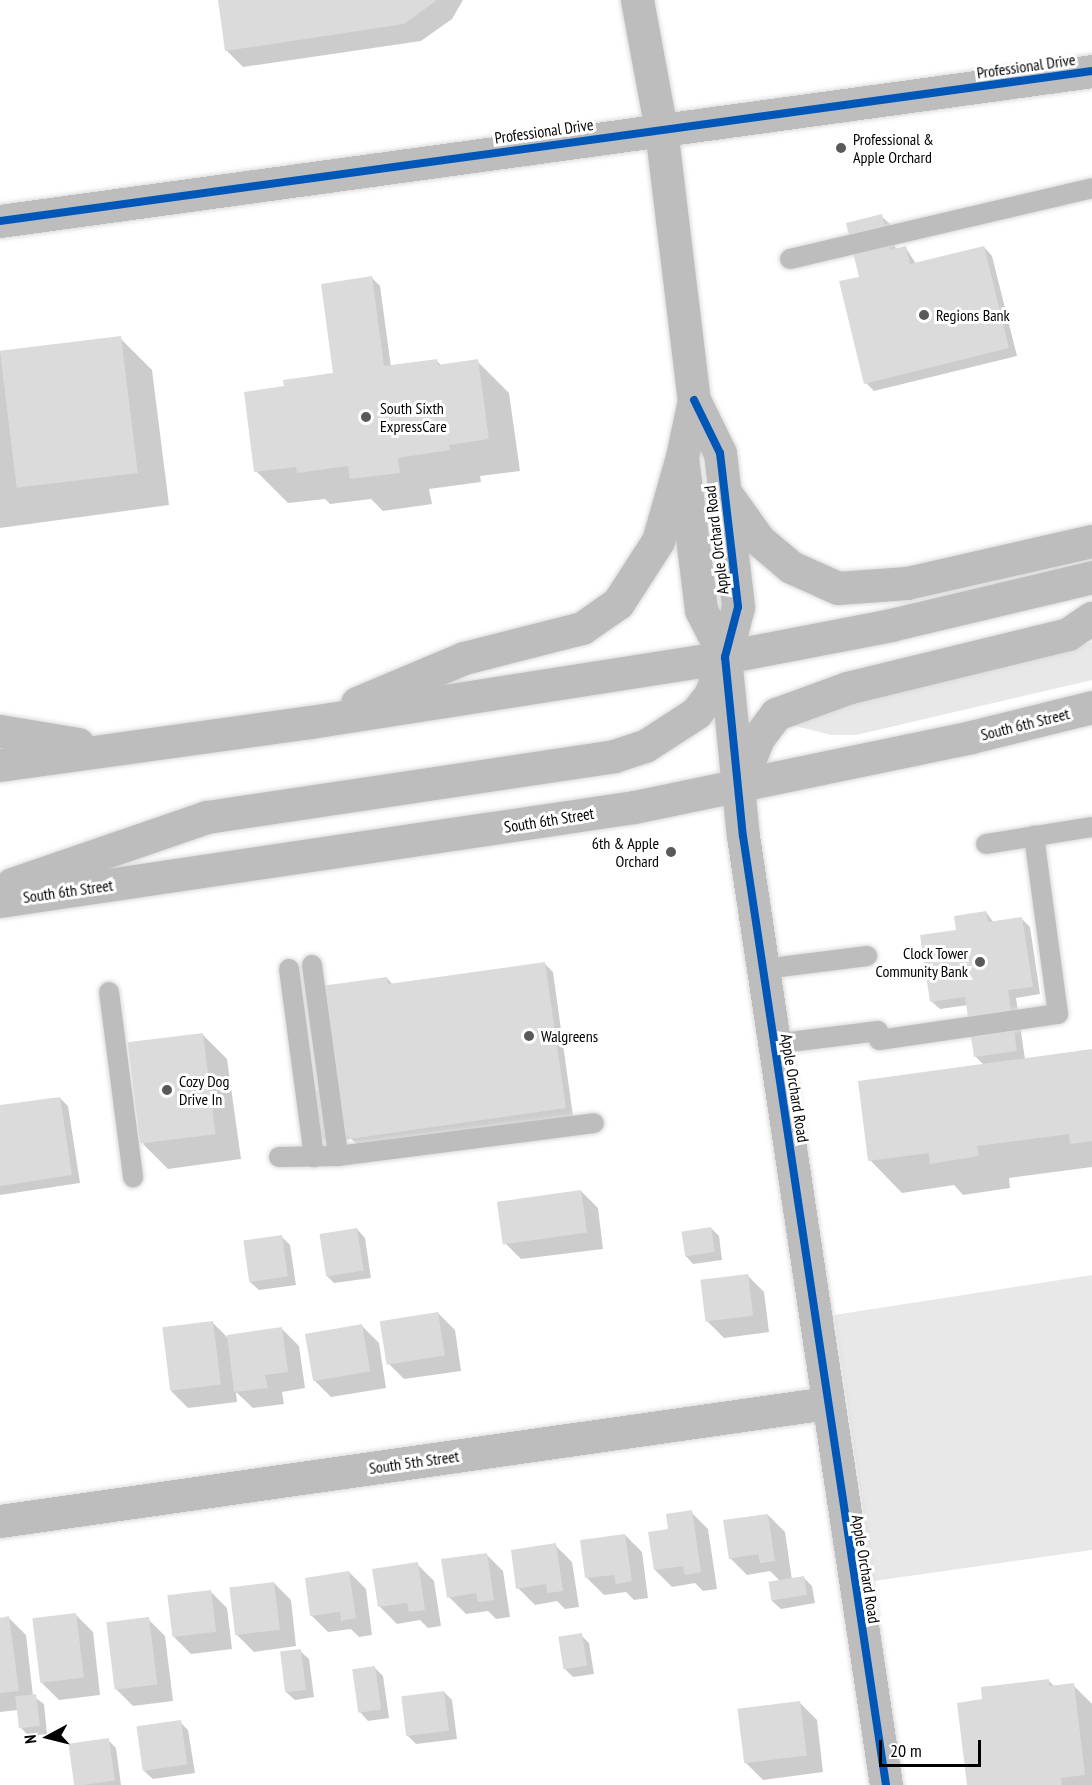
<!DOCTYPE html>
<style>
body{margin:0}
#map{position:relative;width:1092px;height:1785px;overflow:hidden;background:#fff;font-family:"PT Sans Narrow",sans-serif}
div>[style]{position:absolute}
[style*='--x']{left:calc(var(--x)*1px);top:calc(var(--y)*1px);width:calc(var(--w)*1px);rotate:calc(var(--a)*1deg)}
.green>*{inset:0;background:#e8e8e8}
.shadow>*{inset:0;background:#0003}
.building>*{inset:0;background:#dbdbdb;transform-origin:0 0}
.roads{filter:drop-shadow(0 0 2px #dbdbdb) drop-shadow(0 0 2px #dbdbdb)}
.lane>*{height:20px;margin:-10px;padding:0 10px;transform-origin:10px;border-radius:10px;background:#bdbdbd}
.street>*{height:33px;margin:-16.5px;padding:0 16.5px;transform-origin:16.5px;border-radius:16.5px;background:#bdbdbd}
.primary>*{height:33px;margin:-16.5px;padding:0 16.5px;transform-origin:16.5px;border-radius:16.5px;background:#bdbdbd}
.cycleway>*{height:8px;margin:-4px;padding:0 4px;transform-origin:4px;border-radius:4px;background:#0057b8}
.dots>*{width:16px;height:16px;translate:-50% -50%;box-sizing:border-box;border:3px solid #fff;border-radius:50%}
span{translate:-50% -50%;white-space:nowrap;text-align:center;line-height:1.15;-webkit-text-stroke:6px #fff;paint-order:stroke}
.street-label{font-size:16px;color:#000}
.poi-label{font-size:16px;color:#000}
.left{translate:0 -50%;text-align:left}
.right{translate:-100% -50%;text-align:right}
.north{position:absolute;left:18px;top:1707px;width:60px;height:60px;-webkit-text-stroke:4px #fff;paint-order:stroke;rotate:263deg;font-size:16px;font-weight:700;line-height:24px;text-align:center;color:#000}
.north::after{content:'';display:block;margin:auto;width:21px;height:27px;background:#000;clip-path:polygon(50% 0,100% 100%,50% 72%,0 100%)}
.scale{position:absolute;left:879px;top:1740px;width:102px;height:27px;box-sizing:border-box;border:3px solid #000;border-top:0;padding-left:8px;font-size:18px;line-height:21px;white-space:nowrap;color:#000;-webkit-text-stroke:4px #fff;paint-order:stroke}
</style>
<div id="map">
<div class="green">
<i style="clip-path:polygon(1092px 642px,1092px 680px,856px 735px,831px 735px,795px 726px,800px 717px)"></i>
<i style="clip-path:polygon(1092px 1275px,1092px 1550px,874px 1581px,834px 1315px)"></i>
</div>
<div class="shadow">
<i style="clip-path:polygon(219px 0,463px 0,452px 19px,421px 41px,243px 67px,226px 50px)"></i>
<i style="clip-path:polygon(881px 216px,890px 224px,896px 250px,906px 248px,916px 264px,984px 247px,992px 256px,1017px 356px,874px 391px,866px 383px,861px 278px)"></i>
<i style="clip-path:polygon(372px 278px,380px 286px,391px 367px,437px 361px,442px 366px,477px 361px,509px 393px,520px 471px,480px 476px,481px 482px,429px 489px,432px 504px,383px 511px,371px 499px,330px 504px,325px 499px,288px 503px,256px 471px,286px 387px,335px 374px)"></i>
<i style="clip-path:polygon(120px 338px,152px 370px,169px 505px,0 528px,0 352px)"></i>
<i style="clip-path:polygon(986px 912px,994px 923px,1022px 919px,1030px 927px,1040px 994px,1016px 998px,1025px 1059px,1092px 1050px,1092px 1167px,1009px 1178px,1010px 1188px,963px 1195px,954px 1185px,902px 1193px,870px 1160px,984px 1065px,975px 1056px,968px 1005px,940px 1009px,931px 1001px,958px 931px)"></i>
<i style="clip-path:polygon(544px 963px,553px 972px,573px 1116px,360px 1146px,351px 1139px,326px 1142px,318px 1134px,387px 978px,393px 985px)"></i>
<i style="clip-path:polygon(202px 1034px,227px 1059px,241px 1159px,168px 1169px,143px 1144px)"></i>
<i style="clip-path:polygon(60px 1098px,68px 1106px,80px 1183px,0 1195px,0 1107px)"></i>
<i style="clip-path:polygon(581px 1191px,598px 1208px,603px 1249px,521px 1259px,504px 1242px)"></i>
<i style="clip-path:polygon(711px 1228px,719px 1236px,722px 1260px,693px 1264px,685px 1255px)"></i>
<i style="clip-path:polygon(357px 1229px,365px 1238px,371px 1278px,334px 1283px,326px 1275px)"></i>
<i style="clip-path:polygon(281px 1236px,290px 1245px,296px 1285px,259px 1290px,250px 1282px)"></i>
<i style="clip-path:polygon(747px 1275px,764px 1292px,769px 1332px,724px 1338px,707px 1321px)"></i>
<i style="clip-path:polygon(438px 1313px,455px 1330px,461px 1371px,404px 1379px,387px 1362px)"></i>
<i style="clip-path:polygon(213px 1323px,229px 1339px,282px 1329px,299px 1346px,305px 1388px,282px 1392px,284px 1404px,253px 1408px,236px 1392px,237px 1402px,188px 1408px,171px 1391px)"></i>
<i style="clip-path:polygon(362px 1326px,379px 1343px,386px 1388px,331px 1397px,314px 1380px)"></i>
<i style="clip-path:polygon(691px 1512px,708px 1529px,717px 1589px,703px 1591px,695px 1583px,672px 1587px,655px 1570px,670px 1530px)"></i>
<i style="clip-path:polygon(768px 1515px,785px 1532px,792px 1580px,804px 1578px,812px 1586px,815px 1603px,781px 1609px,772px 1601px,780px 1581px,770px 1571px,747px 1575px,730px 1558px)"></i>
<i style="clip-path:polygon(625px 1535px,642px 1552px,648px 1598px,634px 1600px,626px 1592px,604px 1595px,587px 1578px)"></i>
<i style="clip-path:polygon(555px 1545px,572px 1562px,579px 1607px,565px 1609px,557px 1601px,535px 1605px,518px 1588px)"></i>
<i style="clip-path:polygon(486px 1554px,503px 1571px,510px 1617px,496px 1619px,488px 1611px,466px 1614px,449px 1597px)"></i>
<i style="clip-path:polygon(417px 1564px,434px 1581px,441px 1626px,428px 1628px,420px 1620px,397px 1624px,380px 1607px)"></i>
<i style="clip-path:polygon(349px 1572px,366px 1589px,372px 1635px,359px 1637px,351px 1629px,328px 1632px,311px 1615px)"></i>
<i style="clip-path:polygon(274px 1583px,291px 1600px,296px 1646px,254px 1652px,237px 1635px)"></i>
<i style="clip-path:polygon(210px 1591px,227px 1608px,232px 1649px,191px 1654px,174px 1637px)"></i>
<i style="clip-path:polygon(76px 1615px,93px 1632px,100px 1695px,59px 1700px,42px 1683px)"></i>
<i style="clip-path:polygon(9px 1618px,26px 1635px,33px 1696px,44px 1704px,47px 1734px,29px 1736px,21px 1728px,18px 1710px,0 1712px,0 1619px)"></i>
<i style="clip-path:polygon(148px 1619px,165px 1636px,173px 1701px,133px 1706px,116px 1689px)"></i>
<i style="clip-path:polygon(581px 1635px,589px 1643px,594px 1674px,573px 1677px,565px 1669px)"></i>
<i style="clip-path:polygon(300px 1651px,309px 1659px,314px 1697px,295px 1700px,286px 1692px)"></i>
<i style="clip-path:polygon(375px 1668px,383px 1676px,389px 1718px,368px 1721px,360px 1712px)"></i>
<i style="clip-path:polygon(1048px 1680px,1055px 1687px,1073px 1685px,1092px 1704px,1092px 1785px,969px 1785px)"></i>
<i style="clip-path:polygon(444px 1692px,452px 1700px,457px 1739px,416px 1744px,408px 1736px)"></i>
<i style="clip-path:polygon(800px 1703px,817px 1720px,823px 1772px,763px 1780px,746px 1763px)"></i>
<i style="clip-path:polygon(180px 1722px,188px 1730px,195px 1773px,153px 1779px,144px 1771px)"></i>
<i style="clip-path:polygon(108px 1740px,116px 1748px,121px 1785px,76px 1785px,70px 1745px)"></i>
</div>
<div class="building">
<i style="clip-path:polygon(218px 0,437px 0,404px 24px,225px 51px)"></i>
<i style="clip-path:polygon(882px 214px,890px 250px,906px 246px,910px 264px,984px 246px,1009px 348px,864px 384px,839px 281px,859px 277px,846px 223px)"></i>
<i style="clip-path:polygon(372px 276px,384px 366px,437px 359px,438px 365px,478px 359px,489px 439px,449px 445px,450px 450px,398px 458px,400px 473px,350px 479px,348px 466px,297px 473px,296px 467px,254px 472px,244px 392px,284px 386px,283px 380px,333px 373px,321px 284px)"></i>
<i style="left:121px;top:336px;width:138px;height:122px;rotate:83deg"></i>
<i style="clip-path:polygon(986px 911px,988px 922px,1022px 917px,1033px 987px,1008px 990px,1017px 1051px,974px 1057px,965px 997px,930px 1002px,920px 935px,956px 930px,954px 916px)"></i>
<i style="clip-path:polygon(545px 962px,566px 1108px,350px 1139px,342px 1131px,316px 1135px,310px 1092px,335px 1088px,321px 986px,387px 977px,388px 984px)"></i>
<i style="left:203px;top:1033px;width:102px;height:76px;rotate:83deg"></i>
<i style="clip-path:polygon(1092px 1049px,1092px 1141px,1070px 1144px,1069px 1134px,977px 1146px,979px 1156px,930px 1164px,929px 1153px,868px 1161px,858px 1081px)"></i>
<i style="clip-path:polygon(60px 1097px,72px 1175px,0 1186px,0 1105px)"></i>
<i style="left:581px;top:1190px;width:43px;height:85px;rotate:82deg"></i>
<i style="left:711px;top:1227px;width:25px;height:30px;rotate:81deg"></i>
<i style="left:357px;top:1228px;width:43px;height:38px;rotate:81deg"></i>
<i style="left:282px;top:1235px;width:42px;height:39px;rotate:82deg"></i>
<i style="left:748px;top:1274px;width:42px;height:48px;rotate:83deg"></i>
<i style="left:438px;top:1312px;width:44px;height:59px;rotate:81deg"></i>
<i style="left:213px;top:1321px;width:64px;height:51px;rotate:83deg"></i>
<i style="left:362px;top:1324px;width:48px;height:58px;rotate:80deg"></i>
<i style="clip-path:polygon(282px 1327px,288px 1372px,265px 1375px,268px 1388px,234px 1392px,227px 1335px)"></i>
<i style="clip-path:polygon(692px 1510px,701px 1572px,685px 1575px,683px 1566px,654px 1570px,648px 1532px,668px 1529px,666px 1514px)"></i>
<i style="clip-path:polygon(768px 1514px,775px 1561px,760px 1563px,758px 1554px,729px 1559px,723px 1520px)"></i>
<i style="clip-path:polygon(625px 1534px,632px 1581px,616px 1584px,614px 1575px,585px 1578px,580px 1540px)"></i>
<i style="clip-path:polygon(556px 1543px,563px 1591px,547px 1593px,546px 1584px,516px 1589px,511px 1550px)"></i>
<i style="clip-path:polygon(487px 1553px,494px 1600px,478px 1602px,476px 1593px,447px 1598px,441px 1559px)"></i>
<i style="clip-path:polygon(418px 1562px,425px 1610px,409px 1612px,407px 1603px,378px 1607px,372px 1569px)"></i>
<i style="clip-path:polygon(349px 1571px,356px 1618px,341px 1621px,340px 1612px,310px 1616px,305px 1578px)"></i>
<i style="left:804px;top:1576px;width:19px;height:36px;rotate:81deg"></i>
<i style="left:274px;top:1582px;width:48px;height:45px;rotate:83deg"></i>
<i style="left:211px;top:1590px;width:42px;height:44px;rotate:83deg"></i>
<i style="left:76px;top:1613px;width:65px;height:44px;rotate:83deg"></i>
<i style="clip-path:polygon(9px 1616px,19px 1691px,0 1693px,0 1618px)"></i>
<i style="left:149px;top:1617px;width:68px;height:43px;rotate:83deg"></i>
<i style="left:582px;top:1633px;width:33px;height:24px;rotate:81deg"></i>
<i style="left:301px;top:1649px;width:41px;height:21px;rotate:83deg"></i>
<i style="left:375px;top:1666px;width:44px;height:23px;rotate:82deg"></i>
<i style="clip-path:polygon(1049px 1679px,1049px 1686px,1074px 1683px,1085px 1775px,1061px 1778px,1062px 1785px,967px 1785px,957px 1703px,982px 1699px,981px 1687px)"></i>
<i style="left:444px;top:1691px;width:40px;height:43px;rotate:83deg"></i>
<i style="left:36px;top:1694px;width:32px;height:21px;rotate:83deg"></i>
<i style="left:800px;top:1701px;width:55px;height:63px;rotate:83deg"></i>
<i style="left:181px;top:1720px;width:45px;height:45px;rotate:82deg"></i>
<i style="left:109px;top:1738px;width:43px;height:41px;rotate:82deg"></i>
</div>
<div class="roads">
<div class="lane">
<i style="--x:790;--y:259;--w:310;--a:-13.2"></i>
<i style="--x:986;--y:844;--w:107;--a:-9.1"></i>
<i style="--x:312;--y:965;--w:193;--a:82.2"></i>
<i style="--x:289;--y:969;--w:190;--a:82.4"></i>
<i style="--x:764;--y:969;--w:104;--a:-7.2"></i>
<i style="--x:109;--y:992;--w:187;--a:82.6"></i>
<i style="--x:879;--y:1040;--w:181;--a:-8.3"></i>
<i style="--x:1058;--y:1014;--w:180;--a:-97.7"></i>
<i style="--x:774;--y:1044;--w:105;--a:-7.1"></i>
<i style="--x:279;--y:1157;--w:59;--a:-1"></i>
<i style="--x:338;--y:1156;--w:258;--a:-7.3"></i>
</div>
<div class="street">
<i style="--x:637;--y:0;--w:131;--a:79.5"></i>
<i style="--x:661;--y:129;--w:273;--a:83.1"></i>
<i style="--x:694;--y:400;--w:58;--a:101.9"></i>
<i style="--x:682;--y:457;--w:154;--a:82.9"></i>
<i style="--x:701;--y:610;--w:53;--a:62.9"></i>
<i style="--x:0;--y:221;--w:1102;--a:-7.82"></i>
<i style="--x:694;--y:400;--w:59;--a:63.9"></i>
<i style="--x:720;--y:453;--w:155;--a:83.3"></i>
<i style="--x:738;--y:607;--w:52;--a:104.6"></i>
<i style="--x:725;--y:657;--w:180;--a:84.3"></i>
<i style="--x:743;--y:836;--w:960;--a:81.43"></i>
<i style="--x:0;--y:1521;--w:835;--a:-8.12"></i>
</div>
<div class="primary">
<i style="--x:724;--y:491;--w:60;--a:54.5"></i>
<i style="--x:759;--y:540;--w:42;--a:40.2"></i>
<i style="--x:791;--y:567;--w:51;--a:24.1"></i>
<i style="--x:838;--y:588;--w:69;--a:-4.1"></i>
<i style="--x:907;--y:583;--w:190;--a:-12.8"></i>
<i style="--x:357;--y:703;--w:116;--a:-22.8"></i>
<i style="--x:464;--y:658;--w:122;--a:-14.3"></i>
<i style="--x:582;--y:628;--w:44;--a:-34.8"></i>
<i style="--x:618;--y:603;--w:74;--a:-57.2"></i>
<i style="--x:658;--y:541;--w:87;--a:-74.1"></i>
<i style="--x:0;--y:731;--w:79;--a:9.5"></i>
<i style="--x:0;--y:765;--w:314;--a:-7.9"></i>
<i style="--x:311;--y:722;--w:419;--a:-8.9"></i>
<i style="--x:725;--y:657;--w:169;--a:-10.9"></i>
<i style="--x:891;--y:625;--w:207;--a:-13.4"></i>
<i style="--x:739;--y:787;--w:53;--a:-68.8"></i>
<i style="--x:758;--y:738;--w:30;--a:-53"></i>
<i style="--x:776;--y:714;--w:76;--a:-20.1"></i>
<i style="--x:847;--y:688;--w:228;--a:-13.7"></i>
<i style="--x:1068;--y:634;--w:29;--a:-34"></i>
<i style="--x:12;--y:884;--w:206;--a:-19"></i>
<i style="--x:207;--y:817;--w:412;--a:-8.5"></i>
<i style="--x:614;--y:756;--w:33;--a:-18"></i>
<i style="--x:645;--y:746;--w:61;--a:-32.9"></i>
<i style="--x:696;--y:713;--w:23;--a:-52"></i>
<i style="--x:710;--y:695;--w:41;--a:-68.5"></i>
<i style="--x:0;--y:901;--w:641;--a:-8.43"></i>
<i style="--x:634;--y:807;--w:344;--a:-11.7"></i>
<i style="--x:971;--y:737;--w:125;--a:-13.9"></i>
</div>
</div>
<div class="cycleway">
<i style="--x:0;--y:221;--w:1102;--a:-7.82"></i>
<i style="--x:694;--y:400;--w:59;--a:63.9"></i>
<i style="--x:720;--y:453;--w:155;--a:83.3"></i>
<i style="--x:738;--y:607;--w:52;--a:104.6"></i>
<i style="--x:725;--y:657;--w:180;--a:84.3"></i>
<i style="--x:743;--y:836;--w:960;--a:81.43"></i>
</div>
<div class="dots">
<i style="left:841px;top:148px;background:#595959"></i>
<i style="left:924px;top:315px;background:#595959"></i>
<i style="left:366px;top:417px;background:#595959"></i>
<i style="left:671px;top:852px;background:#595959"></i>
<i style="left:980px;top:962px;background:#595959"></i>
<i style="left:529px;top:1036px;background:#595959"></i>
<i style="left:167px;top:1090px;background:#595959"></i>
</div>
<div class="street-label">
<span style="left:1026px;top:66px;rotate:-8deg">Professional Drive</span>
<span style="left:544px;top:131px;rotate:-8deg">Professional Drive</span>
<span style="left:716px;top:540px;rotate:-97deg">Apple Orchard Road</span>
<span style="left:1025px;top:724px;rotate:-14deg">South 6th Street</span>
<span style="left:549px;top:820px;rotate:-9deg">South 6th Street</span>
<span style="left:68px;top:891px;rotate:-8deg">South 6th Street</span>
<span style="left:795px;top:1088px;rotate:81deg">Apple Orchard Road</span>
<span style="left:414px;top:1462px;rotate:-8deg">South 5th Street</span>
<span style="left:866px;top:1569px;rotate:81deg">Apple Orchard Road</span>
</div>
<div class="poi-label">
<span class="left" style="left:853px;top:148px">Professional &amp;<br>Apple Orchard</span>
<span class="left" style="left:936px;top:315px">Regions Bank</span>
<span class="left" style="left:380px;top:417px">South Sixth<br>ExpressCare</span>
<span class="right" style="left:659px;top:852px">6th &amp; Apple<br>Orchard</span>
<span class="right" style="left:968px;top:962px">Clock Tower<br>Community Bank</span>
<span class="left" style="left:541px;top:1036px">Walgreens</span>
<span class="left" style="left:179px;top:1090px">Cozy Dog<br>Drive In</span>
</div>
<div class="north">N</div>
<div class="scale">20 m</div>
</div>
